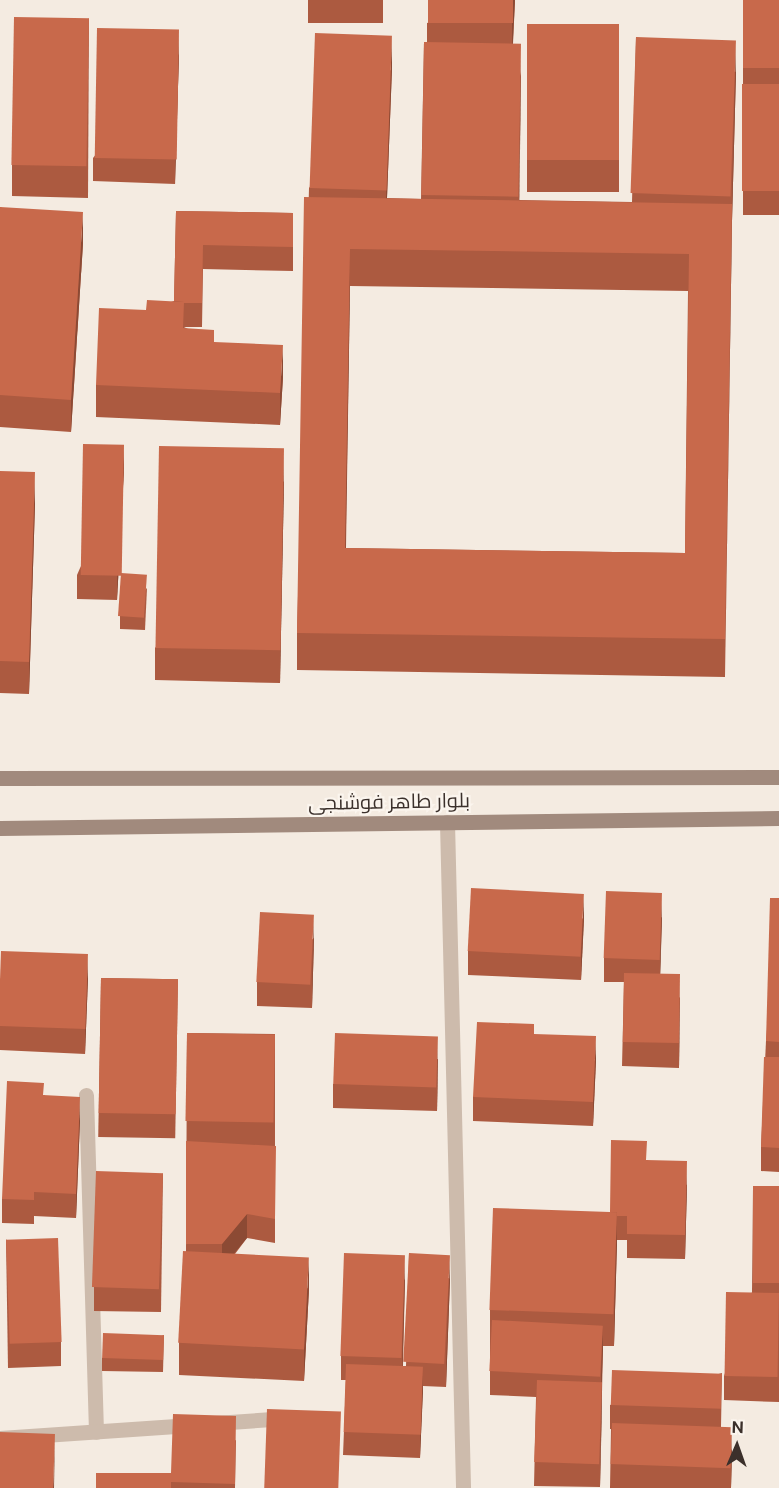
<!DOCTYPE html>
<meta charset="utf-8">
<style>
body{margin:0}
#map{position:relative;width:779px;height:1488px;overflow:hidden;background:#f4ebe1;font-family:"Public Sans",Cairo,sans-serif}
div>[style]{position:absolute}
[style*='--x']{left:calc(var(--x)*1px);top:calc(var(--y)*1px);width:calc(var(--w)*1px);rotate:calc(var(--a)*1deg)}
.street>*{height:15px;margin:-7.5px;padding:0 7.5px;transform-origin:7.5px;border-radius:7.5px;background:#cdbbac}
.secondary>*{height:15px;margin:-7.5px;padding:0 7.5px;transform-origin:7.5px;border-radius:7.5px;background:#a18a7d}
.wall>*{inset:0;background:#ac5a40;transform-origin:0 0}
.shaded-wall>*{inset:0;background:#8c4a34}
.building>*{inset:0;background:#c8694b;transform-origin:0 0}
span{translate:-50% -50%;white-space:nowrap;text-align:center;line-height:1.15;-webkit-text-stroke:4.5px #fbf5ee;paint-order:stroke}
.street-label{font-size:20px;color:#3b302b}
.north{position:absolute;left:707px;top:1416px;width:60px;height:60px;-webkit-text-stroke:4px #fbf5ee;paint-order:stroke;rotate:2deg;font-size:16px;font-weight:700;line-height:24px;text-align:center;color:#3b302b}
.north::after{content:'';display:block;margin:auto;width:21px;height:27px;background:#3b302b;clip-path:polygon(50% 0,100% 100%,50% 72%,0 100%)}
</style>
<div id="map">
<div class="street">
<i style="--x:447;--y:822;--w:666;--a:88.62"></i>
<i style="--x:86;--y:1095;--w:337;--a:88.3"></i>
<i style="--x:215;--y:1423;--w:72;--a:-4"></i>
<i style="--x:0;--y:1438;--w:191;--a:-3.9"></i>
</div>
<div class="secondary">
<i style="--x:0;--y:778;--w:779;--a:-0.07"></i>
<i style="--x:0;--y:828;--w:779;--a:-0.74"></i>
</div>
<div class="wall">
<i style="left:308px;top:0;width:75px;height:23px"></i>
<i style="clip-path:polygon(evenodd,515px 0,513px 44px,521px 76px,519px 200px,632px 202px,636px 37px,736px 72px,732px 221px,725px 677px,297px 670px,297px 633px,309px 188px,392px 68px,387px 198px,421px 199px,424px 42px,427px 42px,427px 23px,515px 0,350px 286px,688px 291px,685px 553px,346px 548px,350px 286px)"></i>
<i style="left:743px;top:0;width:36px;height:215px"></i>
<i style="clip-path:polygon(89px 18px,88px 198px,12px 196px,12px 165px)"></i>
<i style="left:527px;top:24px;width:92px;height:168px"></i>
<i style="clip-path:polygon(179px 54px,175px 184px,93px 181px,93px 158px)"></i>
<i style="clip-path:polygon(0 207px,83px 243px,71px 432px,0 427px)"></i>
<i style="clip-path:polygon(176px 211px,293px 213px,293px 271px,203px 269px,202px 327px,184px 327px,283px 377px,280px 425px,96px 417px,96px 385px,146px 310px,174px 301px)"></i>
<i style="clip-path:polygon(124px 469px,117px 600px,77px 599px,77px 575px)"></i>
<i style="clip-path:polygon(0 471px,35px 504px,29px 694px,0 693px)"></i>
<i style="clip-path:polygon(284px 481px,280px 683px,155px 680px,155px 648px)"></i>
<i style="clip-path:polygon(147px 588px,145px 630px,120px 629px,120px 616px)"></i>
<i style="clip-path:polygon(779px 898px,779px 1172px,761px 1171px,761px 1147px,766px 1041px)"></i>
<i style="clip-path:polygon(662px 917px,660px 974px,680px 998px,679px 1068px,622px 1066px,624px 982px,604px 982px,604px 958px)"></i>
<i style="clip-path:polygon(584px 918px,581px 980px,468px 975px,468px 951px)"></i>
<i style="clip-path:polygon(314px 938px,312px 1008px,257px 1006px,257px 982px)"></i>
<i style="clip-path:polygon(88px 978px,85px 1054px,0 1050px,0 988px)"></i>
<i style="left:101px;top:978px;width:77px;height:159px;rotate:1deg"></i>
<i style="clip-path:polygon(187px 1033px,275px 1034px,275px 1243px,247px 1238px,235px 1254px,309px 1289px,304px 1381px,179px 1375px,179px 1343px,186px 1251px)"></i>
<i style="clip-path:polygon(438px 1059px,437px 1111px,333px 1108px,333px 1084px)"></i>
<i style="clip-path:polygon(596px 1060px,593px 1126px,473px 1121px,473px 1097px)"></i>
<i style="clip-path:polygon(44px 1095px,80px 1121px,76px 1218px,34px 1216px,34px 1224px,2px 1223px,2px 1199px)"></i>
<i style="clip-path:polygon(647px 1160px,687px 1185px,685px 1259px,627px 1258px,627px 1240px,617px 1240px,614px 1346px,603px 1346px,600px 1487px,534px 1486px,536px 1397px,490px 1395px,490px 1310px,610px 1212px)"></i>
<i style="clip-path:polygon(163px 1173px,161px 1312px,94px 1311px,94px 1287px)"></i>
<i style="clip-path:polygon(753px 1186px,779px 1186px,779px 1402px,724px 1400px,724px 1376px,752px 1292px)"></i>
<i style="clip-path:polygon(6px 1239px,61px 1342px,61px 1366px,8px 1368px)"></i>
<i style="clip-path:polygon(409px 1253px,450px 1279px,446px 1387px,423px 1386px,420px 1458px,343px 1455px,346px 1380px,341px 1380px,341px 1356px,405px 1279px,403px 1366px,406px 1366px)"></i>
<i style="clip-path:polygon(164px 1335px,163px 1372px,102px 1371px,102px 1358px)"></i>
<i style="clip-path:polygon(722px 1373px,721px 1427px,732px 1451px,731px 1488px,610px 1488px,611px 1429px,610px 1429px,610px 1405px)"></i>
<i style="clip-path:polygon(236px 1440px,235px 1488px,96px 1488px,171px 1473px)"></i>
</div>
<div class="shaded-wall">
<i style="clip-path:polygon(513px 0,515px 0,512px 58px,512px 26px)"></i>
<i style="clip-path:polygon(179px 30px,179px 54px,175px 184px,175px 160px)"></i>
<i style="clip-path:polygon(392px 36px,392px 68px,386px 223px,386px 191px)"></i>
<i style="clip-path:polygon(736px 40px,736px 72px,732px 221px,725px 677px,732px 196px)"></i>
<i style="clip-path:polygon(521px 44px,521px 76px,519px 228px,519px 196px)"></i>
<i style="clip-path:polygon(83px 212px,83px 243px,71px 432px,71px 400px)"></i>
<i style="clip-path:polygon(350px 249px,350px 286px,345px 585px,345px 548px)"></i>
<i style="clip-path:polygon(283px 345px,283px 377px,280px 425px,280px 393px)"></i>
<i style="clip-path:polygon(124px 445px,124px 469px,117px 600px,117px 576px)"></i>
<i style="clip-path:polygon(284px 449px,284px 481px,280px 683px,280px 651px)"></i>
<i style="clip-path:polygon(35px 472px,35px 504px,29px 694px,29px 662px)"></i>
<i style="clip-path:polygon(662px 893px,662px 917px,660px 984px,660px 960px)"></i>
<i style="clip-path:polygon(584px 894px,584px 918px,581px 980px,581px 956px)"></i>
<i style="clip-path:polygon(314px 915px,314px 938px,312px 1008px,312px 984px)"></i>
<i style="clip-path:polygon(88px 954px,88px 978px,85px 1054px,85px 1030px)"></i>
<i style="clip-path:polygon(680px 974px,680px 998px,679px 1068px,679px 1044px)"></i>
<i style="clip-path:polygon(438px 1036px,438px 1059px,437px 1111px,437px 1087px)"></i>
<i style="clip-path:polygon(596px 1036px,596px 1060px,593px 1126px,593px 1102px)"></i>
<i style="clip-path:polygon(80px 1097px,80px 1121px,76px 1218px,76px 1194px)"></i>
<i style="clip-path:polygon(687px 1161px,687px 1185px,685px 1259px,685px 1235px)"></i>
<i style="clip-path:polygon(617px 1212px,617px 1244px,614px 1346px,614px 1314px)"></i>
<i style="clip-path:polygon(247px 1214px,247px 1238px,222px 1268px,222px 1244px)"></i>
<i style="clip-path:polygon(405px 1255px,405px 1279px,402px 1381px,402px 1357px)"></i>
<i style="clip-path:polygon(450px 1255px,450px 1279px,446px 1387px,446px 1363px)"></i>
<i style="clip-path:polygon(309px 1257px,309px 1289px,304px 1381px,304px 1349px)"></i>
<i style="clip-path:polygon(603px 1325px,603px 1349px,601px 1400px,601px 1376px)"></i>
<i style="clip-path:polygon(423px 1367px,423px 1391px,420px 1458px,420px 1434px)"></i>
<i style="clip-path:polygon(602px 1382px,602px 1406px,600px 1487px,600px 1463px)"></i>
<i style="clip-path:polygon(732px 1427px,732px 1451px,731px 1488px,731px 1468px)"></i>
<i style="clip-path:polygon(55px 1434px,54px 1488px,53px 1488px)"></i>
</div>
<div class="building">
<i style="left:428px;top:0;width:85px;height:23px"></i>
<i style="left:743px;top:0;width:36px;height:68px"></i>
<i style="left:14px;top:17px;width:75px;height:148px;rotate:1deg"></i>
<i style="left:527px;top:24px;width:92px;height:136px"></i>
<i style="left:97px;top:28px;width:82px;height:130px;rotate:1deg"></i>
<i style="left:315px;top:33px;width:77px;height:155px;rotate:2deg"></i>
<i style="left:636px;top:37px;width:100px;height:156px;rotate:2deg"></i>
<i style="left:424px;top:42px;width:97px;height:153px;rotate:1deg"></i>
<i style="left:742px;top:84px;width:37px;height:107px"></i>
<i style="clip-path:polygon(evenodd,304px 197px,732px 204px,725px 639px,297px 633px,304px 197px,350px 249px,689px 254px,685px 553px,345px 548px,350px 249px)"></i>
<i style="clip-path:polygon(0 207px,83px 212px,71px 400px,0 395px)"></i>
<i style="clip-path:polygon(176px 211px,293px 213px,293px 247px,203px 245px,202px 303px,184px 303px,184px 302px,174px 301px)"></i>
<i style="clip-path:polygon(147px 300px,184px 302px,183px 328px,214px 330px,214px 342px,283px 345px,280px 393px,96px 385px,99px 308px,146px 310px)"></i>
<i style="left:83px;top:444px;width:41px;height:131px;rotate:1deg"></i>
<i style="left:159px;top:446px;width:125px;height:202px;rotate:1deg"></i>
<i style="clip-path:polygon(0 471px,35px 472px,29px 662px,0 661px)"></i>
<i style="left:121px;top:573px;width:26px;height:43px;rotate:4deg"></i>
<i style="left:471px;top:888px;width:113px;height:63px;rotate:3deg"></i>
<i style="left:606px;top:891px;width:56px;height:67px;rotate:2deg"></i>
<i style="clip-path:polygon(770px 898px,779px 898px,779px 1042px,766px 1041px)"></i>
<i style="left:260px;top:912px;width:54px;height:70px;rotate:3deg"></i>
<i style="left:1px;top:951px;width:87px;height:75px;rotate:2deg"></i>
<i style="left:624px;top:973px;width:56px;height:69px;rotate:1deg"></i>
<i style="left:101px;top:978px;width:77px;height:135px;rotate:1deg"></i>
<i style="clip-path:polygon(477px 1022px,534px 1024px,534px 1034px,596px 1036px,593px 1102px,473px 1097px)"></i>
<i style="left:187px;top:1033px;width:88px;height:88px;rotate:1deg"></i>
<i style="left:335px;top:1033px;width:103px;height:51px;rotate:2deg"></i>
<i style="clip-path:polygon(764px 1057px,779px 1057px,779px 1148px,761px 1147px)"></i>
<i style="clip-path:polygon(7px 1081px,44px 1083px,43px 1095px,80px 1097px,76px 1194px,34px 1192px,34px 1200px,2px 1199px)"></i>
<i style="clip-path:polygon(611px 1140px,647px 1141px,646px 1160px,687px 1161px,685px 1235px,627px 1234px,627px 1216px,617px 1216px,617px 1212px,610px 1212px)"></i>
<i style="clip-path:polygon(186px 1141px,276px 1146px,275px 1219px,247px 1214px,222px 1244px,186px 1244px)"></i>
<i style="left:96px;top:1171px;width:67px;height:116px;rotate:2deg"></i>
<i style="left:753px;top:1186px;width:26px;height:97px"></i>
<i style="left:493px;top:1208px;width:124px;height:102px;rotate:2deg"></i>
<i style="left:58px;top:1238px;width:104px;height:52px;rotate:88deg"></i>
<i style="left:183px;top:1251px;width:126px;height:92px;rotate:3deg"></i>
<i style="left:344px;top:1253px;width:61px;height:103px;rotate:2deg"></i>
<i style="left:409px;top:1253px;width:41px;height:109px;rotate:3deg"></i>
<i style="left:726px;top:1292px;width:53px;height:84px;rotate:1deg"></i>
<i style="left:492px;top:1320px;width:111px;height:51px;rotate:3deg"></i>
<i style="left:103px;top:1333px;width:61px;height:25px;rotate:2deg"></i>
<i style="left:346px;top:1364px;width:77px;height:68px;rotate:2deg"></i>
<i style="left:612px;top:1370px;width:110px;height:35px;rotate:2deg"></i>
<i style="left:537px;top:1380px;width:65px;height:82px;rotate:2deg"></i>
<i style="left:267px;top:1409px;width:74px;height:79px;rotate:2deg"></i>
<i style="clip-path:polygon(173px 1414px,236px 1416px,235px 1484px,171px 1482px,171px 1488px,96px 1488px,96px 1473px,171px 1473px)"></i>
<i style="left:612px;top:1423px;width:120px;height:41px;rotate:2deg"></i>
<i style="left:0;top:1432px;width:55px;height:56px;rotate:2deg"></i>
</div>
<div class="street-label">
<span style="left:389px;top:802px;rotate:-1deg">بلوار طاهر فوشنجی</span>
</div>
<div class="north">N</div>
</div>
